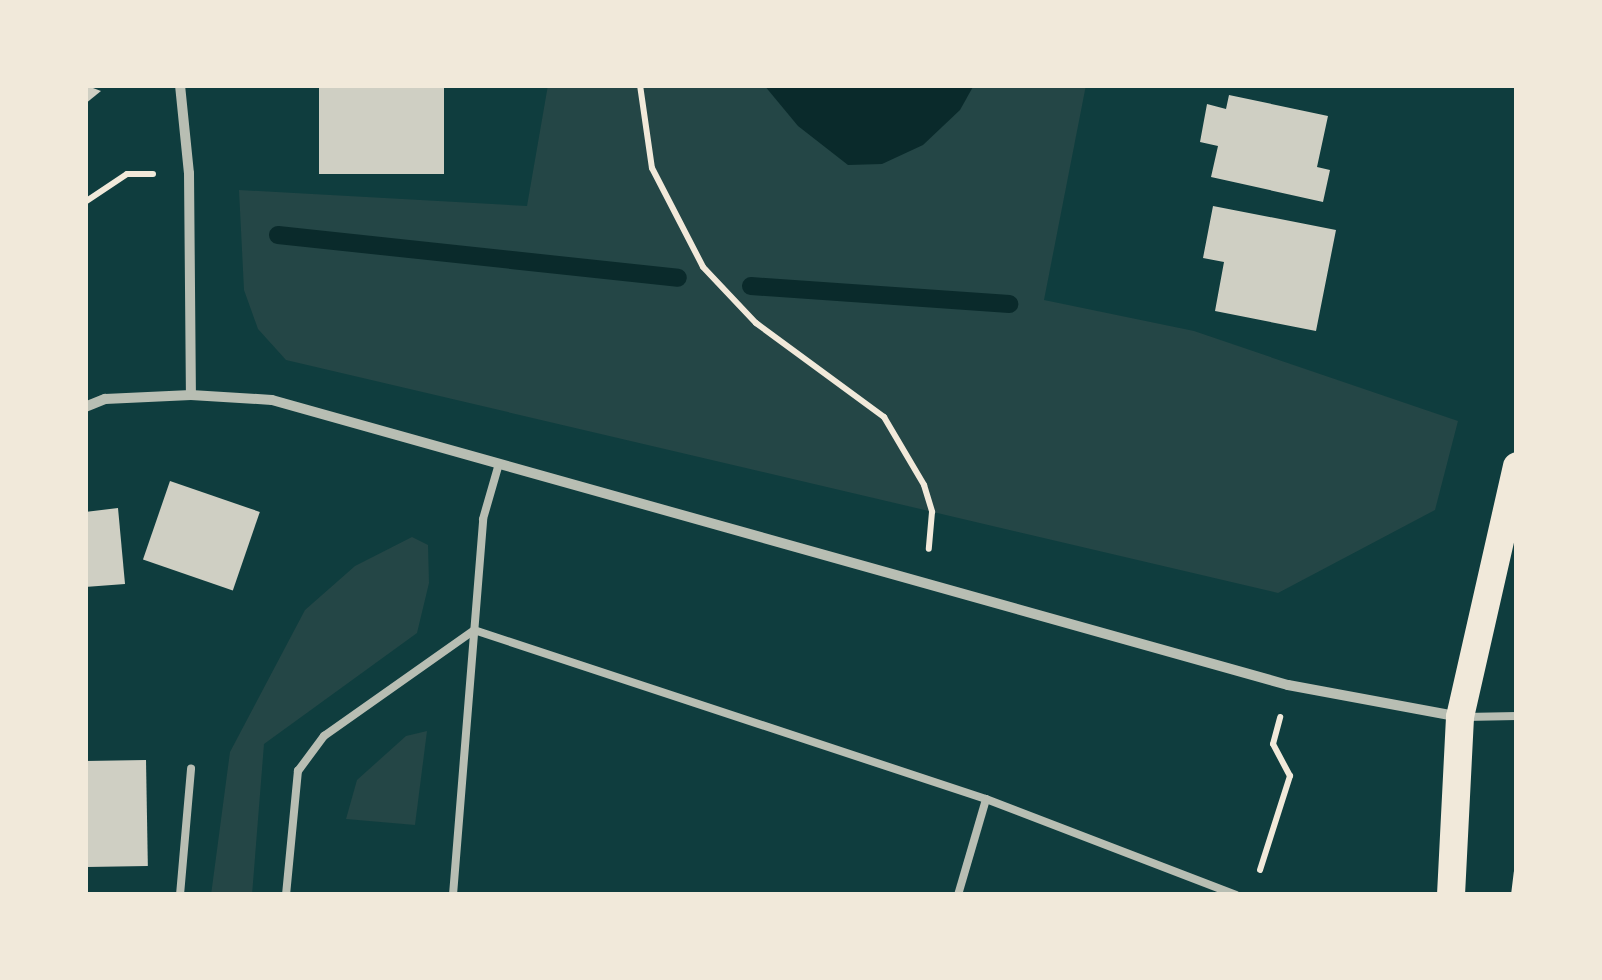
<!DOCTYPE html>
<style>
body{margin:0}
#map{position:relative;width:1602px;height:980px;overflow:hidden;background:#0f3d3e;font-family:"Playfair Display",serif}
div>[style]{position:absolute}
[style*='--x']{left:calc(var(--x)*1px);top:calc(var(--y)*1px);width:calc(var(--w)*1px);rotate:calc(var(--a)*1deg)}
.green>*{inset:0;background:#244646}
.water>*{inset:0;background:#0a2a2b}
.stream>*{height:18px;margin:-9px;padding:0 9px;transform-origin:9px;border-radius:9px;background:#0a2a2b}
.building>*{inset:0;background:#cfcfc3;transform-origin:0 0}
.path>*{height:6px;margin:-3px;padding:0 3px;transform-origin:3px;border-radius:3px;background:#f1e9da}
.service>*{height:8px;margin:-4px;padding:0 4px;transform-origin:4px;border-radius:4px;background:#b8beb3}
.minor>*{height:10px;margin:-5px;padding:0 5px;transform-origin:5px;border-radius:5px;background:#b8beb3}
.trunk>*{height:28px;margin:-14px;padding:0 14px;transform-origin:14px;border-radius:14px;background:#f1e9da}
span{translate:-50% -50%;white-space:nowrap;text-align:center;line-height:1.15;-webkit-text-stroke:9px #f1e9da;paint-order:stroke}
.frame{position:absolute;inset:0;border:88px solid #f1e9da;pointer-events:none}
</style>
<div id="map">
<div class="green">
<i style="clip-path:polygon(548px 85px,1086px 85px,1044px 300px,1194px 331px,1458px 421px,1435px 510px,1278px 593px,286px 360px,258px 329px,244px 290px,239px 190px,527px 206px)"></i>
<i style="clip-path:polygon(412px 537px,428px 545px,429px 583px,417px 633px,264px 744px,252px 895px,211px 895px,230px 752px,305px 610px,355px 566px)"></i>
<i style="clip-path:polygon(427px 731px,415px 825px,346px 819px,357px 780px,406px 736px)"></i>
</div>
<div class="water">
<i style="clip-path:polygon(764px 85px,974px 85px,960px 110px,923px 145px,882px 164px,848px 165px,798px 126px)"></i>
</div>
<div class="stream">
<i style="--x:278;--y:235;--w:402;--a:6.1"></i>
<i style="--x:751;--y:286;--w:259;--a:4"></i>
</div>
<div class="building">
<i style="clip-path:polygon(85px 85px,101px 91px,85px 104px)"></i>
<i style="left:319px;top:85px;width:125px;height:89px"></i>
<i style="clip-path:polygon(1229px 95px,1328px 116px,1317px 167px,1330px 170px,1323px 202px,1211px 177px,1218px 146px,1200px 142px,1207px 104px,1226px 109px)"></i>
<i style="clip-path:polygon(1213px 206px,1336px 230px,1316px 331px,1215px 311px,1224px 262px,1203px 258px)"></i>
<i style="left:170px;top:481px;width:95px;height:83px;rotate:19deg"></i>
<i style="clip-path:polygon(118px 508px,125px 584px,85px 587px,85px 512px)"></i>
<i style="left:146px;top:760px;width:106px;height:61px;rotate:89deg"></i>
</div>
<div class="path">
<i style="--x:640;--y:85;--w:84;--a:81.8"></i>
<i style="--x:652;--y:168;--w:111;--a:62.7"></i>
<i style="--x:703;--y:267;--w:77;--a:46.6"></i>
<i style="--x:756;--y:323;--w:159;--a:36.3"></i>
<i style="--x:884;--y:417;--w:79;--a:59.5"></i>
<i style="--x:924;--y:485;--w:28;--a:73"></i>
<i style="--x:932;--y:512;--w:37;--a:95"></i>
<i style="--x:85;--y:202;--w:50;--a:-33.7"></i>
<i style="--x:127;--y:174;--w:26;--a:0"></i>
<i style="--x:1260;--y:870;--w:99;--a:-72.3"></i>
<i style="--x:1290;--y:776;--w:36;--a:-118"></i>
<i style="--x:1273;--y:744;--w:28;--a:-75"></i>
<i style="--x:1514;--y:895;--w:23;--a:-83"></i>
</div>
<div class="service">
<i style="--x:474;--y:630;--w:539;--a:18.27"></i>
<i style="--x:986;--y:799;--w:268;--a:21"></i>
<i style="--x:1465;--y:717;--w:52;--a:-1.1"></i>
<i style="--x:180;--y:895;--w:127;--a:-85"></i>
<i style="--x:286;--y:895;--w:125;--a:-84.5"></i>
<i style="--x:298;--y:771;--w:44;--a:-53.4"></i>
<i style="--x:324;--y:736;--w:184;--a:-35.2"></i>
<i style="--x:453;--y:895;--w:377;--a:-85.4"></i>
<i style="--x:483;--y:519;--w:54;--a:-73.9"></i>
<i style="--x:958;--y:895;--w:100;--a:-73.7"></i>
</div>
<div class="minor">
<i style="--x:180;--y:85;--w:88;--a:84.2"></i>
<i style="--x:189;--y:173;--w:222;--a:89.5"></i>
<i style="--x:85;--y:407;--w:22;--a:-22"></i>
<i style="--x:105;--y:399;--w:86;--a:-2.7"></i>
<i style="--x:191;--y:395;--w:81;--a:3.5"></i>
<i style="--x:272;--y:400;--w:1055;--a:15.67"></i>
<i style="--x:1288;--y:685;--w:170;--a:10.5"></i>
</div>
<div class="trunk">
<i style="--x:1451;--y:895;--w:178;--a:-87.1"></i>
<i style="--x:1460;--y:717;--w:257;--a:-77.2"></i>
</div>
<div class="frame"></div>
</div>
